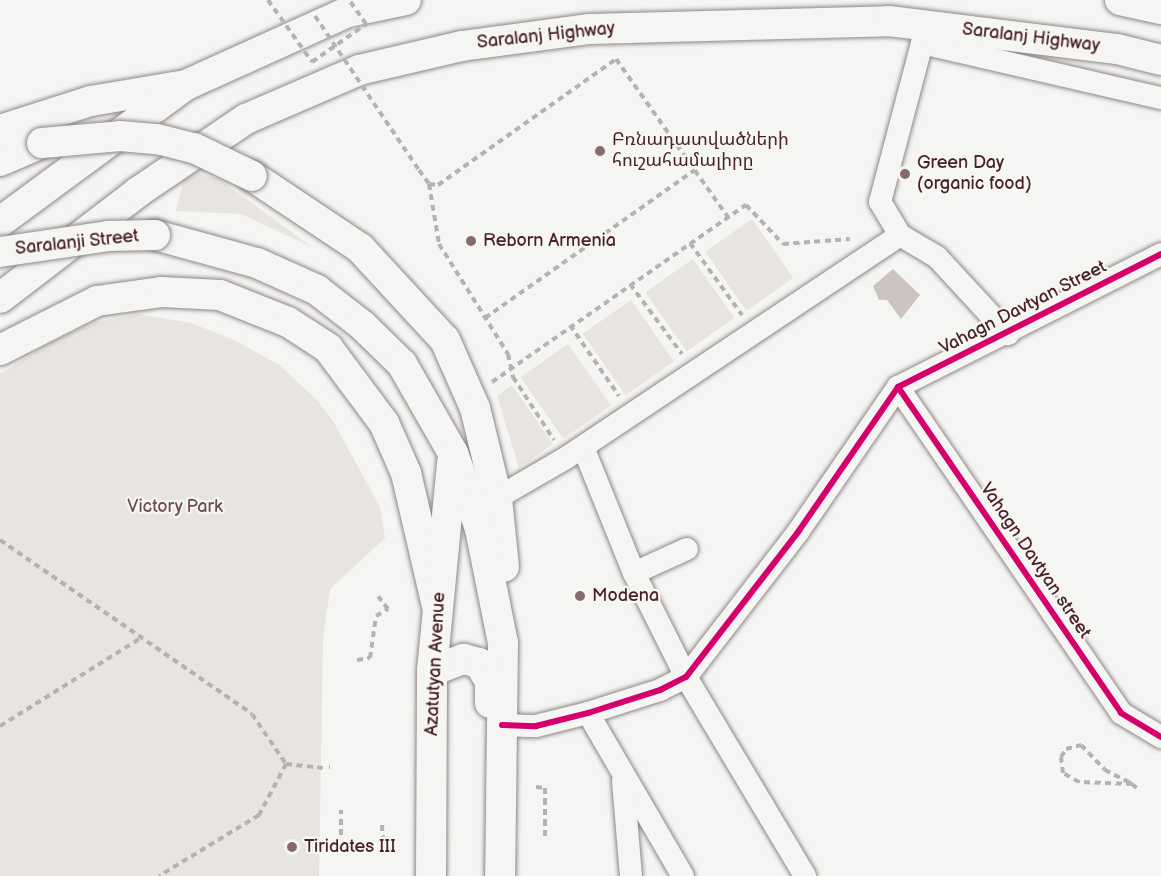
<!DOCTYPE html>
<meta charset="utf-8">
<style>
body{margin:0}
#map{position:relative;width:1161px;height:876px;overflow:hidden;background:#f5f5f3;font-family:"Balsamiq Sans","Noto Sans Armenian",sans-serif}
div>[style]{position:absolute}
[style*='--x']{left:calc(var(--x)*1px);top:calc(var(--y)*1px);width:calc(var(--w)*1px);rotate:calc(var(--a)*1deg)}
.green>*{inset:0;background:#e8e4e2;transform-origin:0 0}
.water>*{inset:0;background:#ccc3c3}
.path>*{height:4px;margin-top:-2px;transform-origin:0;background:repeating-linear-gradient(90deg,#b6b2b2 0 6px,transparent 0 10.5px)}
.roads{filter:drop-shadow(0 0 2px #8f8788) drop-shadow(0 0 2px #8f8788)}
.minor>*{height:22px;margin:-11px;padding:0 11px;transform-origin:11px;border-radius:11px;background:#f5f5f3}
.major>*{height:30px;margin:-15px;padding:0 15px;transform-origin:15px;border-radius:15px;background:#f5f5f3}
.path-bridge>*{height:4px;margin-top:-2px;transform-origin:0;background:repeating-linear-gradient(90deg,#b6b2b2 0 6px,transparent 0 10.5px)}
.bridges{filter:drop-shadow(0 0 2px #8f8788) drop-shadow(0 0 2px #8f8788)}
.major-bridge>*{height:30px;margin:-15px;padding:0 15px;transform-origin:15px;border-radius:15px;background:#f5f5f3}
.cycleway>*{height:6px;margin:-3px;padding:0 3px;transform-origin:3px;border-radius:3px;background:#d6006c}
.dots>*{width:16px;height:16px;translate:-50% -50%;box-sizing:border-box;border:3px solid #f6f6f2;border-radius:50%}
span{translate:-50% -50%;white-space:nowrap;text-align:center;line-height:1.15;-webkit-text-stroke:4.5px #f6f6f2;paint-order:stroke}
.street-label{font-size:18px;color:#4a1f2b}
.poi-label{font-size:18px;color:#4a1f2b}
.left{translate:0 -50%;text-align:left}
.park-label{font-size:18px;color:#6f4d56}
</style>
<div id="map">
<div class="green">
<i style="clip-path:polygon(186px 170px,219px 179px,312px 247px,241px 214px,176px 211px)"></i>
<i style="left:752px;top:219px;width:72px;height:57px;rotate:55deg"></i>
<i style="left:693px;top:259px;width:72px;height:58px;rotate:55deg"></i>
<i style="left:631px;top:300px;width:75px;height:59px;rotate:55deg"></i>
<i style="clip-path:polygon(138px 314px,191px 323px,234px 340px,279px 365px,317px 400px,333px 421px,380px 507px,385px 538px,330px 589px,323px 638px,319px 876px,0 876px,0 374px,54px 340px,96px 322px)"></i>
<i style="left:568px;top:344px;width:75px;height:58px;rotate:55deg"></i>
<i style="clip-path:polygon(512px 385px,553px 444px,519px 468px,497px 396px)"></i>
</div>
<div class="water">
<i style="clip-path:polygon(893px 269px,920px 295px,901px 319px,887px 300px,879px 300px,873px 286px)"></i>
</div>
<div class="path">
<i style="--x:419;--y:170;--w:17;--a:54"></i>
<i style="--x:429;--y:184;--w:61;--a:80.5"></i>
<i style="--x:439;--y:244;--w:130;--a:57.9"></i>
<i style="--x:508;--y:354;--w:24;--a:78"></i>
<i style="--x:513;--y:377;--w:75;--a:56.9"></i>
<i style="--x:429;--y:184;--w:9;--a:6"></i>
<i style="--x:438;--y:185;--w:218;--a:-35.3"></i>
<i style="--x:616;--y:59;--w:194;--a:54.7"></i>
<i style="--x:690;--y:243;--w:89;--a:54.2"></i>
<i style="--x:630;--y:284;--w:87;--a:53.4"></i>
<i style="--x:485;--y:318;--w:257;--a:-35.2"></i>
<i style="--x:570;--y:325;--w:86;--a:55.4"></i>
<i style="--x:492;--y:382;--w:310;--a:-34.9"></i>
<i style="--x:746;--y:205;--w:54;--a:46.5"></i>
<i style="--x:783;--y:244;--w:67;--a:-4.3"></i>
<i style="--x:0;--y:540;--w:306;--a:34.6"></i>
<i style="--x:252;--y:714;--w:60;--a:55.8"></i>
<i style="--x:286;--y:764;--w:58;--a:117.9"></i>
<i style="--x:259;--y:815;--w:117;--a:148.6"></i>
<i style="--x:357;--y:660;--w:13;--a:-9"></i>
<i style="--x:370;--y:658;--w:42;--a:-81.9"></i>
<i style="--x:376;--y:616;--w:14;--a:-30"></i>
<i style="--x:388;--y:609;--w:16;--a:-128"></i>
<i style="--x:0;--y:726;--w:166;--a:-32"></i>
<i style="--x:286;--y:764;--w:37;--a:6"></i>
<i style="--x:329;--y:767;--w:1;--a:0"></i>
<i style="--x:1132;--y:784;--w:53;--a:-177.8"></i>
<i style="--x:1079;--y:782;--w:18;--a:-151"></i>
<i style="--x:1063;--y:773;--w:16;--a:-97"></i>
<i style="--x:1061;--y:757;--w:9;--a:-58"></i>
<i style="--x:1066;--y:749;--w:16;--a:-15"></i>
<i style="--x:1081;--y:745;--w:35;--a:46"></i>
<i style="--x:1105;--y:770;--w:25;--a:27"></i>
<i style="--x:1127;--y:781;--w:6;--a:31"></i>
<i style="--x:1132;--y:784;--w:9;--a:41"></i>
<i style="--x:536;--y:787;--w:9;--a:6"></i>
<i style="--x:545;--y:788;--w:49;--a:90"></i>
<i style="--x:382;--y:825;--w:21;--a:87"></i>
<i style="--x:341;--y:835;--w:25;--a:-90"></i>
</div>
<div class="roads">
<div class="minor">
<i style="--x:900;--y:235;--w:39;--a:-121"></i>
<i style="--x:880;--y:202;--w:164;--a:-75.2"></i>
<i style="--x:922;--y:43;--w:245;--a:13"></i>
<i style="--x:898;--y:387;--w:395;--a:55.6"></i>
<i style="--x:1121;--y:713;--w:47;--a:31"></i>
<i style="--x:583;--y:447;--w:136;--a:68"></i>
<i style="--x:634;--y:573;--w:116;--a:63.4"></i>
<i style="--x:686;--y:677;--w:232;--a:59.1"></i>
<i style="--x:497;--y:498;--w:80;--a:-30.1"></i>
<i style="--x:566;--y:458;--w:402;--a:-33.7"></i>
<i style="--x:900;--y:235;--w:43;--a:30.7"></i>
<i style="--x:937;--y:257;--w:105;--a:47.3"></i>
<i style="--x:634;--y:573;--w:58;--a:-24.4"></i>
<i style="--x:588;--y:713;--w:189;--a:59.8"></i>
<i style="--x:502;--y:725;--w:34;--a:2"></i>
<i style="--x:536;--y:726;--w:54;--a:-14"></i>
<i style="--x:588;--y:713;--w:76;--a:-17.7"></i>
<i style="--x:660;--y:690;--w:29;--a:-27"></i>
<i style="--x:686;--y:677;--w:183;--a:-52.3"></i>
<i style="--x:798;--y:532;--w:176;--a:-55.4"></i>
<i style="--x:898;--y:387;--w:295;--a:-26.8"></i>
<i style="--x:623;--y:781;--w:95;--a:85.2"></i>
</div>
<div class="major">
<i style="--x:1120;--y:0;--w:42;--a:12.4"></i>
<i style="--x:0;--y:130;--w:96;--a:-17.7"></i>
<i style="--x:91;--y:101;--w:90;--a:-9.6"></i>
<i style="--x:0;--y:161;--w:46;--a:-23.2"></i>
<i style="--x:252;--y:176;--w:130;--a:33.7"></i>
<i style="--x:360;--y:248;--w:125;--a:47.3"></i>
<i style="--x:445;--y:340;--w:74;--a:66.2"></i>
<i style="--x:475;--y:408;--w:93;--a:76.3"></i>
<i style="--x:497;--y:498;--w:69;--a:84.2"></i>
<i style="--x:0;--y:222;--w:231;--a:-36.4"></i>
<i style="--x:186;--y:85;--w:178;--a:-24.3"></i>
<i style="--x:348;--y:12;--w:59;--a:-11.7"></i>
<i style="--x:155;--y:235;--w:106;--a:15.4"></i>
<i style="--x:257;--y:263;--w:66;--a:24.2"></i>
<i style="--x:317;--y:290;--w:57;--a:37.9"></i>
<i style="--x:362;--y:325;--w:56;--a:44.3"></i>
<i style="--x:402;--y:364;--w:103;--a:60.2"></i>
<i style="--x:453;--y:453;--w:81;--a:70.4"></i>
<i style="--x:480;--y:529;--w:116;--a:78.6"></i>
<i style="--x:503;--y:643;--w:233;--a:90.7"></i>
<i style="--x:0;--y:298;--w:174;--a:-37.5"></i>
<i style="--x:138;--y:192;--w:130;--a:-34.1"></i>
<i style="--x:246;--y:119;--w:123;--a:-23.4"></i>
<i style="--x:359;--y:70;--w:106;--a:-13.1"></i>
<i style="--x:462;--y:46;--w:129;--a:-7.6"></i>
<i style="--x:590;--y:29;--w:299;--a:-1.5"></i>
<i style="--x:889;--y:21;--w:230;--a:7"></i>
<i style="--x:1117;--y:49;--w:45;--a:14"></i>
<i style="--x:0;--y:350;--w:109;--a:-26.8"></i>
<i style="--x:97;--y:301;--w:66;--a:-7.9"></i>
<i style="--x:162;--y:292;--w:58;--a:3"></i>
<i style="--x:220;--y:295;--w:73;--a:21.7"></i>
<i style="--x:288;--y:322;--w:48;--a:33"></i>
<i style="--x:328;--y:348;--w:94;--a:53.3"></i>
<i style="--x:384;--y:423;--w:55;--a:66.3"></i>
<i style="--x:406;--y:473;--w:137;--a:76.9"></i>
<i style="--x:432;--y:671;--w:34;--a:-21"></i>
<i style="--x:464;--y:659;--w:16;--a:15"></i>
<i style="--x:479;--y:663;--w:21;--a:59"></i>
<i style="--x:490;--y:681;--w:22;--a:90"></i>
<i style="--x:431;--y:876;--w:205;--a:-89.7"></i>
<i style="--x:432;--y:671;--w:210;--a:-84.5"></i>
</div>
</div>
<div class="path-bridge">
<i style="--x:268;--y:0;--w:76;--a:54.6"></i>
<i style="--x:312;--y:62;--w:66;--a:-35.1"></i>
<i style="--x:366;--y:24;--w:29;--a:-125"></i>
<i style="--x:315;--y:16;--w:186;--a:56"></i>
</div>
<div class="bridges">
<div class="major-bridge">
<i style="--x:42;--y:143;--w:78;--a:-5.1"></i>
<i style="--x:120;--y:136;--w:37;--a:5"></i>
<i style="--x:157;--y:139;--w:38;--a:14"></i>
<i style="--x:194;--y:148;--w:64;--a:25.8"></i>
<i style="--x:0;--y:252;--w:109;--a:-8.4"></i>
<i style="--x:108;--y:236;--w:47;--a:-1.2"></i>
</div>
</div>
<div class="cycleway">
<i style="--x:898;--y:387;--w:395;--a:55.6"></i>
<i style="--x:1121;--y:713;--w:47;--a:31"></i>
<i style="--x:502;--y:725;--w:34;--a:2"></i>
<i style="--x:536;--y:726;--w:54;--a:-14"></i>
<i style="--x:588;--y:713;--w:76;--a:-17.7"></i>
<i style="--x:660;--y:690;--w:29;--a:-27"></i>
<i style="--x:686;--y:677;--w:183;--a:-52.3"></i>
<i style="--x:798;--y:532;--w:176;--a:-55.4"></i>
<i style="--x:898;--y:387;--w:295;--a:-26.8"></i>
</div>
<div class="dots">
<i style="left:600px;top:151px;background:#866a71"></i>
<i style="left:905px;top:174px;background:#866a71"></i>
<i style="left:471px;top:241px;background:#866a71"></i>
<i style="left:580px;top:596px;background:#866a71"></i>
<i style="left:292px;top:847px;background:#866a71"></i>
</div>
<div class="street-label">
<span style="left:546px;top:36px;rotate:-6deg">Saralanj Highway</span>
<span style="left:1031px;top:38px;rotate:7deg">Saralanj Highway</span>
<span style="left:77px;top:243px;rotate:-6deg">Saralanji Street</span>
<span style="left:1023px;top:308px;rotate:-27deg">Vahagn Davtyan Street</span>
<span style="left:1035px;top:561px;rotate:56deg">Vahagn Davtyan street</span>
<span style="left:436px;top:664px;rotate:-87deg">Azatutyan Avenue</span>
</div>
<div class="poi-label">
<span class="left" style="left:612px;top:151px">Բռնադատվածների<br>հուշահամալիրը</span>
<span class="left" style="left:917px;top:174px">Green Day<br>(organic food)</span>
<span class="left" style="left:483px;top:241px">Reborn Armenia</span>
<span class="left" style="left:592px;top:596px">Modena</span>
<span class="left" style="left:304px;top:847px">Tiridates III</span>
</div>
<div class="park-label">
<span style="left:175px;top:507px">Victory Park</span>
</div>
</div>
